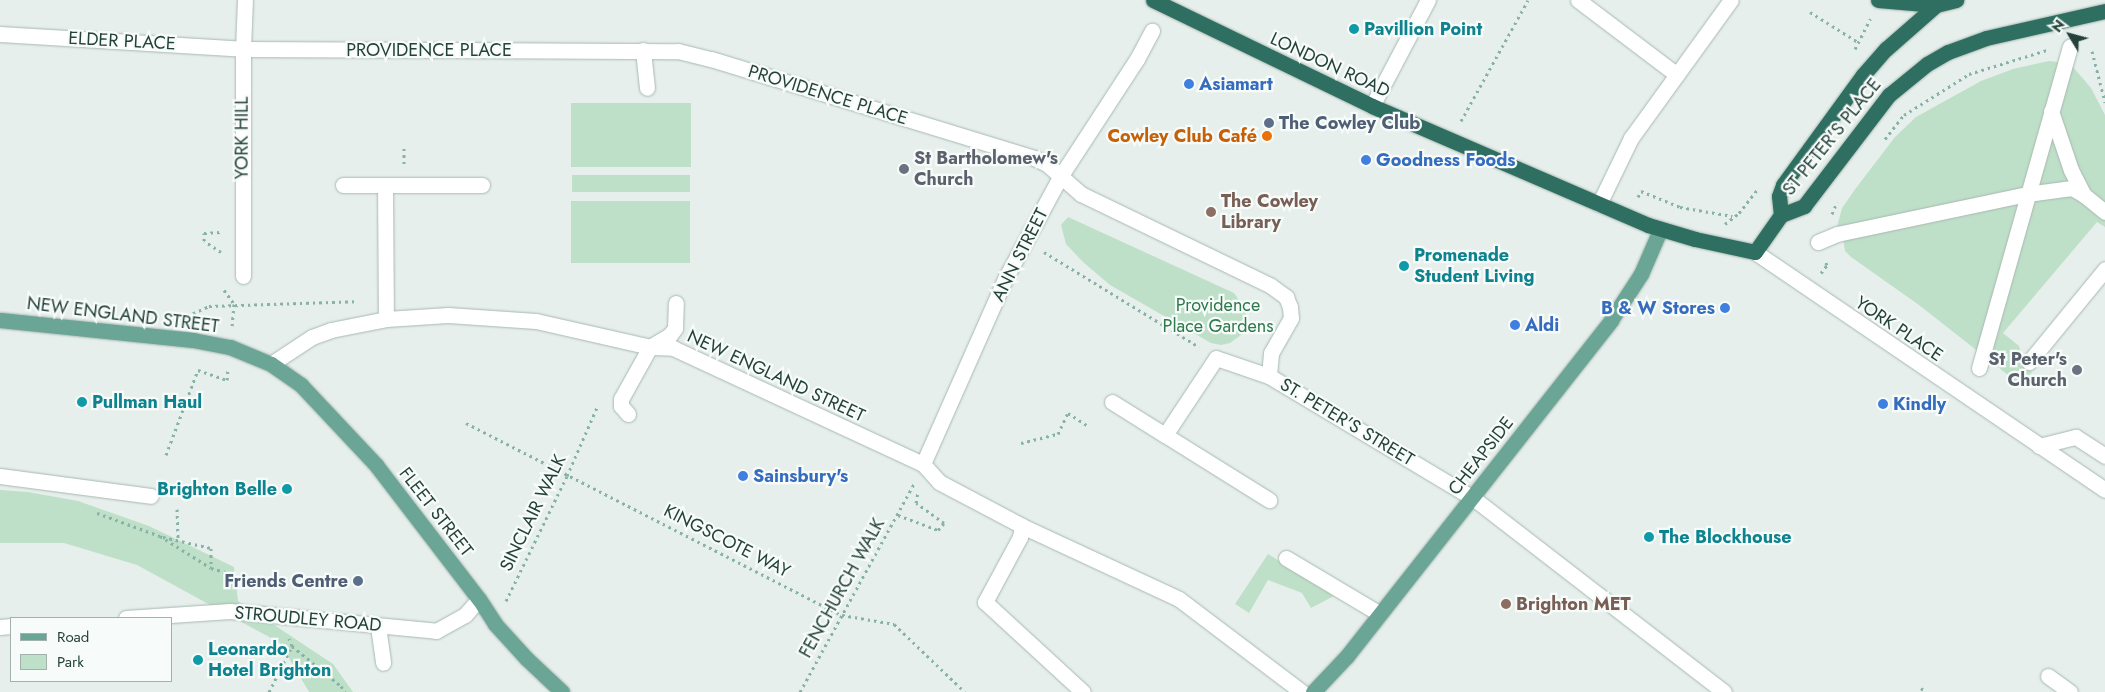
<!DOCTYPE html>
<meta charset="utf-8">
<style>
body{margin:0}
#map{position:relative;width:2105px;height:692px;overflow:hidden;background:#e6efeb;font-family:Jost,sans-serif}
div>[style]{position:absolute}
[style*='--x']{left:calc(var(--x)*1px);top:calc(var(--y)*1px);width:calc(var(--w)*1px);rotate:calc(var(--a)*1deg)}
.green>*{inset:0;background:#bfe0c8;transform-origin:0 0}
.path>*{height:3px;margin-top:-1.5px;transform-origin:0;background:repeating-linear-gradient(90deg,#86b3a5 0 2.5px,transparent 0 6.5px)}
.roads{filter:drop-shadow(0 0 1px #a8b8b2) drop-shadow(0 0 1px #a8b8b2)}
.minor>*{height:15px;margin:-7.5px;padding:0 7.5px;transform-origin:7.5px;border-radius:7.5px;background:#fff}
.major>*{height:15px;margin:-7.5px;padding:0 7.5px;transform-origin:7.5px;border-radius:7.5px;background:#6aa596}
.highway>*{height:15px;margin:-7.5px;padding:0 7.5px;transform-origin:7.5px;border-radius:7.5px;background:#2f6f62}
.dots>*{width:14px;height:14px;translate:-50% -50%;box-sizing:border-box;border:2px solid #f7fbf9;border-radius:50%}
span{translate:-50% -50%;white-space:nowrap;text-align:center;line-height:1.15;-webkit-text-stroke:4.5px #f7fbf9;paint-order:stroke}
.culture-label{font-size:18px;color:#0d838f;font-weight:700}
.left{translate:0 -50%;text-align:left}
.right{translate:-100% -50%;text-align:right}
.street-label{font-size:18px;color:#24423a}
.shop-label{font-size:18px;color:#366cbe;font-weight:700}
.service-label{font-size:18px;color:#4e5e75;font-weight:700}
.food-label{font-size:18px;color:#c56008;font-weight:700}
.worship-label{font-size:18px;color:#5b616d;font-weight:700}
.education-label{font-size:18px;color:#785e54;font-weight:700}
.park-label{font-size:18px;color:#2d7a4b}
.legend{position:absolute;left:10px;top:617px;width:162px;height:65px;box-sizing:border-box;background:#f7fbf9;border:1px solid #a3b1ad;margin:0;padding:6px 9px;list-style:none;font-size:15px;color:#24423a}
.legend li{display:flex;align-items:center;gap:10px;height:25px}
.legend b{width:25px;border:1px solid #a3b1ad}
.north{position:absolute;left:2045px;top:10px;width:50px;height:50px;-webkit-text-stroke:4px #f7fbf9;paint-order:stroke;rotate:307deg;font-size:14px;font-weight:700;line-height:20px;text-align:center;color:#24423a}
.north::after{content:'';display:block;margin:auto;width:18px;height:22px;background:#24423a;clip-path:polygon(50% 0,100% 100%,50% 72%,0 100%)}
</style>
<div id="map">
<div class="green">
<i style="clip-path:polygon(2049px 61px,2066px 63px,2073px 67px,2091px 88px,2105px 115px,2105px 227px,2097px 222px,2003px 333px,2019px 346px,2025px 368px,2032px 372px,2022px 386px,1919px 305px,1851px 257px,1845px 251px,1842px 231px,1837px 227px,1842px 208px,1856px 188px,1895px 137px,1916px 117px,1981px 81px,2013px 69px)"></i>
<i style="left:571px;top:103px;width:120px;height:64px"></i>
<i style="left:572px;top:175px;width:118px;height:17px"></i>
<i style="left:571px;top:201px;width:119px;height:62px"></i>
<i style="clip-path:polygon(1068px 217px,1234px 293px,1245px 309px,1246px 322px,1241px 335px,1230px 343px,1221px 345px,1211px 343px,1110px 285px,1083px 262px,1066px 244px,1061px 225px)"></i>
<i style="clip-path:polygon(0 490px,28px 492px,78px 501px,149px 526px,234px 567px,238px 601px,333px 664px,353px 692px,309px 692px,280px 643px,137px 565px,64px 543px,0 543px)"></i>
<i style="clip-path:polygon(1268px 554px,1334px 596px,1311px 608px,1302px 593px,1268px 580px,1249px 613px,1235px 604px)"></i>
</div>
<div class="path">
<i style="--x:1810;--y:12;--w:57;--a:32"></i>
<i style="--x:1855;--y:49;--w:34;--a:-63"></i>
<i style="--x:2092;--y:51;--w:53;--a:75.7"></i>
<i style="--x:1461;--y:121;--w:138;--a:-61"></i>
<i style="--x:1885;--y:139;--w:31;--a:-52"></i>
<i style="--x:1904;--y:115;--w:77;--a:-32.2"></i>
<i style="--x:1969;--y:74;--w:82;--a:-17.1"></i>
<i style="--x:404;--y:148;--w:17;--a:90"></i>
<i style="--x:1638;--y:197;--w:7;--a:-63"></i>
<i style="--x:1641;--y:191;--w:42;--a:22.3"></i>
<i style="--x:1680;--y:207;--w:53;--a:9.8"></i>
<i style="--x:1832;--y:214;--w:13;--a:-67"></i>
<i style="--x:1725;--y:224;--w:18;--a:-38"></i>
<i style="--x:1739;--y:213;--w:31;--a:-52"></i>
<i style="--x:221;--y:252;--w:20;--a:-147"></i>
<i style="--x:204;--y:241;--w:8;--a:-90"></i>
<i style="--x:204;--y:233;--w:17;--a:-3"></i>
<i style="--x:1044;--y:252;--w:182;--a:31.5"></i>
<i style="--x:1821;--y:273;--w:10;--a:-53"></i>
<i style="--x:1827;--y:265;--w:4;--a:-117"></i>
<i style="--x:224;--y:290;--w:17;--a:54"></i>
<i style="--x:234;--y:304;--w:22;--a:95"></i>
<i style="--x:187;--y:316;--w:24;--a:-24"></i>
<i style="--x:209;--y:306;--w:147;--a:-1.9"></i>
<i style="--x:466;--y:423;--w:422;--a:27.1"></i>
<i style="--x:842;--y:615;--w:53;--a:9.8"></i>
<i style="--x:894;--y:624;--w:98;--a:43.8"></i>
<i style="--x:1021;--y:443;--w:38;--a:-14"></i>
<i style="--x:1058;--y:434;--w:23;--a:-65"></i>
<i style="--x:1068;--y:413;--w:24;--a:33"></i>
<i style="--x:166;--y:455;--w:91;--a:-69.4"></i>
<i style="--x:198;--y:370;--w:31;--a:19"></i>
<i style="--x:227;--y:380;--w:11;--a:-85"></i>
<i style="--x:177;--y:509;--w:30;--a:88"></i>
<i style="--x:97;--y:513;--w:67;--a:20.1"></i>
<i style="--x:160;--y:536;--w:60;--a:32.1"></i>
<i style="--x:211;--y:568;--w:18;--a:16"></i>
<i style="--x:228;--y:573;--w:16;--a:86"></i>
<i style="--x:898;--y:515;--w:43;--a:20.6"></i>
<i style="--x:938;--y:530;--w:9;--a:-49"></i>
<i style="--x:944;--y:523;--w:34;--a:-144"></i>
<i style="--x:916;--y:503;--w:11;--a:-80"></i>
<i style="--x:163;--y:537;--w:49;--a:12.9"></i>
<i style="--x:211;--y:548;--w:19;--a:90"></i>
<i style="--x:506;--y:601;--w:139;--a:-64"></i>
<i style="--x:567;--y:476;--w:77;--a:-66.4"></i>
<i style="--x:292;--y:646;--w:63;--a:39.2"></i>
<i style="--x:341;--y:686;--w:7;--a:56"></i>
<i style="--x:1921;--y:688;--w:6;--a:39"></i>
<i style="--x:269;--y:692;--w:51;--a:-63.4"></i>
<i style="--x:292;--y:646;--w:8;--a:-113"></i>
<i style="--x:800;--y:692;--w:237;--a:-61.3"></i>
</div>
<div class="roads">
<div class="minor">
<i style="--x:1578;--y:0;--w:123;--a:37.1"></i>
<i style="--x:0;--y:34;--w:243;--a:3.5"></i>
<i style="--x:243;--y:49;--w:435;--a:0.3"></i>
<i style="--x:678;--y:51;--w:34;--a:14"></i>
<i style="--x:711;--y:59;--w:338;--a:17"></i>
<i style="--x:1034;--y:158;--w:14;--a:25"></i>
<i style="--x:1047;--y:164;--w:45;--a:41.4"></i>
<i style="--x:1081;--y:194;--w:211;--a:25.8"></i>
<i style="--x:1271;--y:286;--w:19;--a:36"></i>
<i style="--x:1286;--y:297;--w:11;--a:68"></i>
<i style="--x:1290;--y:307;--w:11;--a:85"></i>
<i style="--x:1291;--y:318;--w:40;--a:119.7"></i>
<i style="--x:1271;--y:353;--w:23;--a:95"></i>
<i style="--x:643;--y:50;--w:38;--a:84"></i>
<i style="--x:1372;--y:106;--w:120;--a:-62.2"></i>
<i style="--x:2051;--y:111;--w:62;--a:71.3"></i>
<i style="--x:2071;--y:170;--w:28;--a:63"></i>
<i style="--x:2084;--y:195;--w:27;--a:39"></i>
<i style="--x:343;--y:185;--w:139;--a:0"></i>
<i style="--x:385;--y:185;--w:134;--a:89.6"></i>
<i style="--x:1599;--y:204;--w:73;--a:-64.1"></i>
<i style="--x:1631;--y:138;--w:170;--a:-54.1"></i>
<i style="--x:1818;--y:242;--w:21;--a:-23"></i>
<i style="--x:1837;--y:234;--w:194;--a:-11.9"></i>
<i style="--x:2027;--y:194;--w:45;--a:-7.6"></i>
<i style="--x:2072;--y:188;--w:14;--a:30"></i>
<i style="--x:1755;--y:252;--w:423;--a:34.2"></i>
<i style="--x:243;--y:276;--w:227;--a:-90"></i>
<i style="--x:243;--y:49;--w:49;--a:-87.7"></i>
<i style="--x:2029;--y:362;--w:120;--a:-50.7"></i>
<i style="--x:271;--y:364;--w:49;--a:-33.4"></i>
<i style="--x:312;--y:337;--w:20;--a:-20"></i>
<i style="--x:331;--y:330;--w:56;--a:-11.3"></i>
<i style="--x:386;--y:319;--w:62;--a:-3.7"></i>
<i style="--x:448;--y:315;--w:88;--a:3.9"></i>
<i style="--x:536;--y:321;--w:117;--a:12.8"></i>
<i style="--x:650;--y:347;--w:23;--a:2"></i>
<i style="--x:673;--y:348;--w:276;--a:24.9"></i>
<i style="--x:923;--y:464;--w:24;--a:48"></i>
<i style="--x:939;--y:482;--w:94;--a:27.9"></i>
<i style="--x:1022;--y:526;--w:173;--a:24.9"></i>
<i style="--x:1179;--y:599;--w:154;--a:37.1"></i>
<i style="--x:1979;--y:368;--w:334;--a:-74.2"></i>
<i style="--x:1112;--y:402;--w:62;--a:31.9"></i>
<i style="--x:1165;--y:435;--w:92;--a:-56.5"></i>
<i style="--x:1216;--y:358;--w:56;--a:18.8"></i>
<i style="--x:1269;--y:376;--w:238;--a:30.9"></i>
<i style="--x:1473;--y:498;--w:317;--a:37.7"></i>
<i style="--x:628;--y:414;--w:11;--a:-131"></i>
<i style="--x:621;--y:406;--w:7;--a:-90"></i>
<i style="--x:621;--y:399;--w:60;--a:-60.9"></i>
<i style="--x:650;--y:347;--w:23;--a:-31"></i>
<i style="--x:670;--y:335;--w:9;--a:-54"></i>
<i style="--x:675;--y:328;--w:25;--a:-88"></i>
<i style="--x:1165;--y:435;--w:123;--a:32"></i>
<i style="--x:2039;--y:446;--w:38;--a:-14"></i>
<i style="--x:2076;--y:437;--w:35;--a:33"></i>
<i style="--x:923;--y:464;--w:205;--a:-66.1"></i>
<i style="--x:1006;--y:277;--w:114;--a:-61.6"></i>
<i style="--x:1060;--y:177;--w:141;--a:-56.9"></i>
<i style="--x:1137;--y:59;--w:32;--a:-62"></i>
<i style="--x:0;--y:476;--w:152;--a:7.5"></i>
<i style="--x:1022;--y:526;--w:11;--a:100"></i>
<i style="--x:1020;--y:537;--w:74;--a:118.3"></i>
<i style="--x:985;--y:602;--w:133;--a:42.6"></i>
<i style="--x:1286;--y:558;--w:109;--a:30.8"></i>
<i style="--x:126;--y:618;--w:104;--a:-3.9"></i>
<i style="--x:230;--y:611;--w:207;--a:5.5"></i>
<i style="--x:436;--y:631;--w:33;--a:-29"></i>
<i style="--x:465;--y:615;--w:21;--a:-49"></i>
<i style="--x:378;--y:626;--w:37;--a:82"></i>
<i style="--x:0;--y:627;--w:11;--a:-5"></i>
<i style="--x:2048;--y:676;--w:27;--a:36"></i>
</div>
<div class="major">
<i style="--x:0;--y:320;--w:194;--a:5.9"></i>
<i style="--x:193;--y:340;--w:38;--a:11"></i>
<i style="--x:230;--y:347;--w:44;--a:22.5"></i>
<i style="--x:271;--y:364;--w:37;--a:35"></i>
<i style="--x:301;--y:385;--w:110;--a:46.8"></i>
<i style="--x:376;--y:465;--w:169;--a:52.5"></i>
<i style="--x:479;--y:599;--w:30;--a:57"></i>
<i style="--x:495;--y:624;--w:47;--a:47.6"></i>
<i style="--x:527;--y:659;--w:48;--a:43.3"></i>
<i style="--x:1313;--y:692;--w:50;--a:-46.6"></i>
<i style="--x:1347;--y:656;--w:427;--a:-51.8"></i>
<i style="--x:1611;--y:320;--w:55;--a:-56.9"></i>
<i style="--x:1641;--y:274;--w:48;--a:-66.6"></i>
</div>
<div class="highway">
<i style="--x:1153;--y:0;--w:243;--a:25.8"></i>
<i style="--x:1372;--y:106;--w:301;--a:23.3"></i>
<i style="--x:1648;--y:225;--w:49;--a:16.6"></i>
<i style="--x:1695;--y:239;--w:61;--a:12.2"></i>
<i style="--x:1755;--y:252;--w:45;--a:-54.9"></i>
<i style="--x:1781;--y:215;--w:25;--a:-21"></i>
<i style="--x:1804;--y:206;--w:140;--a:-52.6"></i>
<i style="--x:1889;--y:95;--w:49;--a:-39.2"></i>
<i style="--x:1927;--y:64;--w:24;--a:-30"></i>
<i style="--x:1948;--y:52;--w:40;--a:-20.2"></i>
<i style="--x:1986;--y:38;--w:122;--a:-12.8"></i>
<i style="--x:1878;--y:0;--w:58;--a:4.9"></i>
<i style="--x:1781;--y:215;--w:19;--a:-96"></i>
<i style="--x:1779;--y:196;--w:12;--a:-70"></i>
<i style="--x:1783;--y:185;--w:136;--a:-54"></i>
<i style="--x:1863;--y:75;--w:35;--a:-49"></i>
<i style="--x:1886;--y:49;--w:67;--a:-41.3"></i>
<i style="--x:1936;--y:5;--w:21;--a:-14"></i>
</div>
</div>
<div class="dots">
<i style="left:1354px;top:29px;background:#0f9aa8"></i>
<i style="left:1189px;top:84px;background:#3f7fe0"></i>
<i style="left:1269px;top:123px;background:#5c6f8a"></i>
<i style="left:1267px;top:136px;background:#e8710a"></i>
<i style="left:1366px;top:160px;background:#3f7fe0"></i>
<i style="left:904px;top:169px;background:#6b7280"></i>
<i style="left:1211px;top:212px;background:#8d6e63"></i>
<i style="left:1404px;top:266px;background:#0f9aa8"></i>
<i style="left:1725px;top:308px;background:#3f7fe0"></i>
<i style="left:1515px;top:325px;background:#3f7fe0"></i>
<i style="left:2077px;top:370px;background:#6b7280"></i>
<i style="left:82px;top:402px;background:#0f9aa8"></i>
<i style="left:1883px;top:404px;background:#3f7fe0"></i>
<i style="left:743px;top:476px;background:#3f7fe0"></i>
<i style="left:287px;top:489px;background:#0f9aa8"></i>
<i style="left:1649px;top:537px;background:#0f9aa8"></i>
<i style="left:358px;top:581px;background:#5c6f8a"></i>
<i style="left:1506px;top:604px;background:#8d6e63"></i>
<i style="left:198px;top:660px;background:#0f9aa8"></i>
</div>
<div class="culture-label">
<span class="left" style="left:1364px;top:29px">Pavillion Point</span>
<span class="left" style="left:1414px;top:266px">Promenade<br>Student Living</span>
<span class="left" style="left:92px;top:402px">Pullman Haul</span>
<span class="right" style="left:277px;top:489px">Brighton Belle</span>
<span class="left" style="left:1659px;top:537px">The Blockhouse</span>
<span class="left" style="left:208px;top:660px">Leonardo<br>Hotel Brighton</span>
</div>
<div class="street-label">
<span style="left:122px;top:41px;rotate:3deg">ELDER PLACE</span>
<span style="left:429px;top:50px">PROVIDENCE PLACE</span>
<span style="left:1330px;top:65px;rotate:25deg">LONDON ROAD</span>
<span style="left:828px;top:95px;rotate:17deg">PROVIDENCE PLACE</span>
<span style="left:1832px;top:137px;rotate:-51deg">ST PETER'S PLACE</span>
<span style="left:242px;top:138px;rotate:-90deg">YORK HILL</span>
<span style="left:1020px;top:255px;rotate:-63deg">ANN STREET</span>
<span style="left:123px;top:315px;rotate:7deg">NEW ENGLAND STREET</span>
<span style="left:1899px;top:329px;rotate:34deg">YORK PLACE</span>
<span style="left:776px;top:376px;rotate:25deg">NEW ENGLAND STREET</span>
<span style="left:1347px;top:422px;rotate:31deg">ST. PETER'S STREET</span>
<span style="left:1481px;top:456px;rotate:-52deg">CHEAPSIDE</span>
<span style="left:436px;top:512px;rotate:52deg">FLEET STREET</span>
<span style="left:533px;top:513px;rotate:-64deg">SINCLAIR WALK</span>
<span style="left:727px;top:541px;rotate:27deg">KINGSCOTE WAY</span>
<span style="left:842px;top:588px;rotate:-61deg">FENCHURCH WALK</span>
<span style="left:308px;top:619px;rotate:5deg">STROUDLEY ROAD</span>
</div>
<div class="shop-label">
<span class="left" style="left:1199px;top:84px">Asiamart</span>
<span class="left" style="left:1376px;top:160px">Goodness Foods</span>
<span class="right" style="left:1715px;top:308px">B &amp; W Stores</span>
<span class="left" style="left:1525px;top:325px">Aldi</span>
<span class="left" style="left:1893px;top:404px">Kindly</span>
<span class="left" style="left:753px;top:476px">Sainsbury's</span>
</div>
<div class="service-label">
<span class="left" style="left:1279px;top:123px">The Cowley Club</span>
<span class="right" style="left:348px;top:581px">Friends Centre</span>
</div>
<div class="food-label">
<span class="right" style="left:1257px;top:136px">Cowley Club Café</span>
</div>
<div class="worship-label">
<span class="left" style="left:914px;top:169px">St Bartholomew's<br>Church</span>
<span class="right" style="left:2067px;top:370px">St Peter's<br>Church</span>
</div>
<div class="education-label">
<span class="left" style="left:1221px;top:212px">The Cowley<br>Library</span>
<span class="left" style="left:1516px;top:604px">Brighton MET</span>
</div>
<div class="park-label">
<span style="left:1218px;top:316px">Providence<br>Place Gardens</span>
</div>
<ul class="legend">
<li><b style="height:6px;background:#6aa596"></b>Road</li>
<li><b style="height:14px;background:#bfe0c8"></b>Park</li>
</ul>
<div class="north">N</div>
</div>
